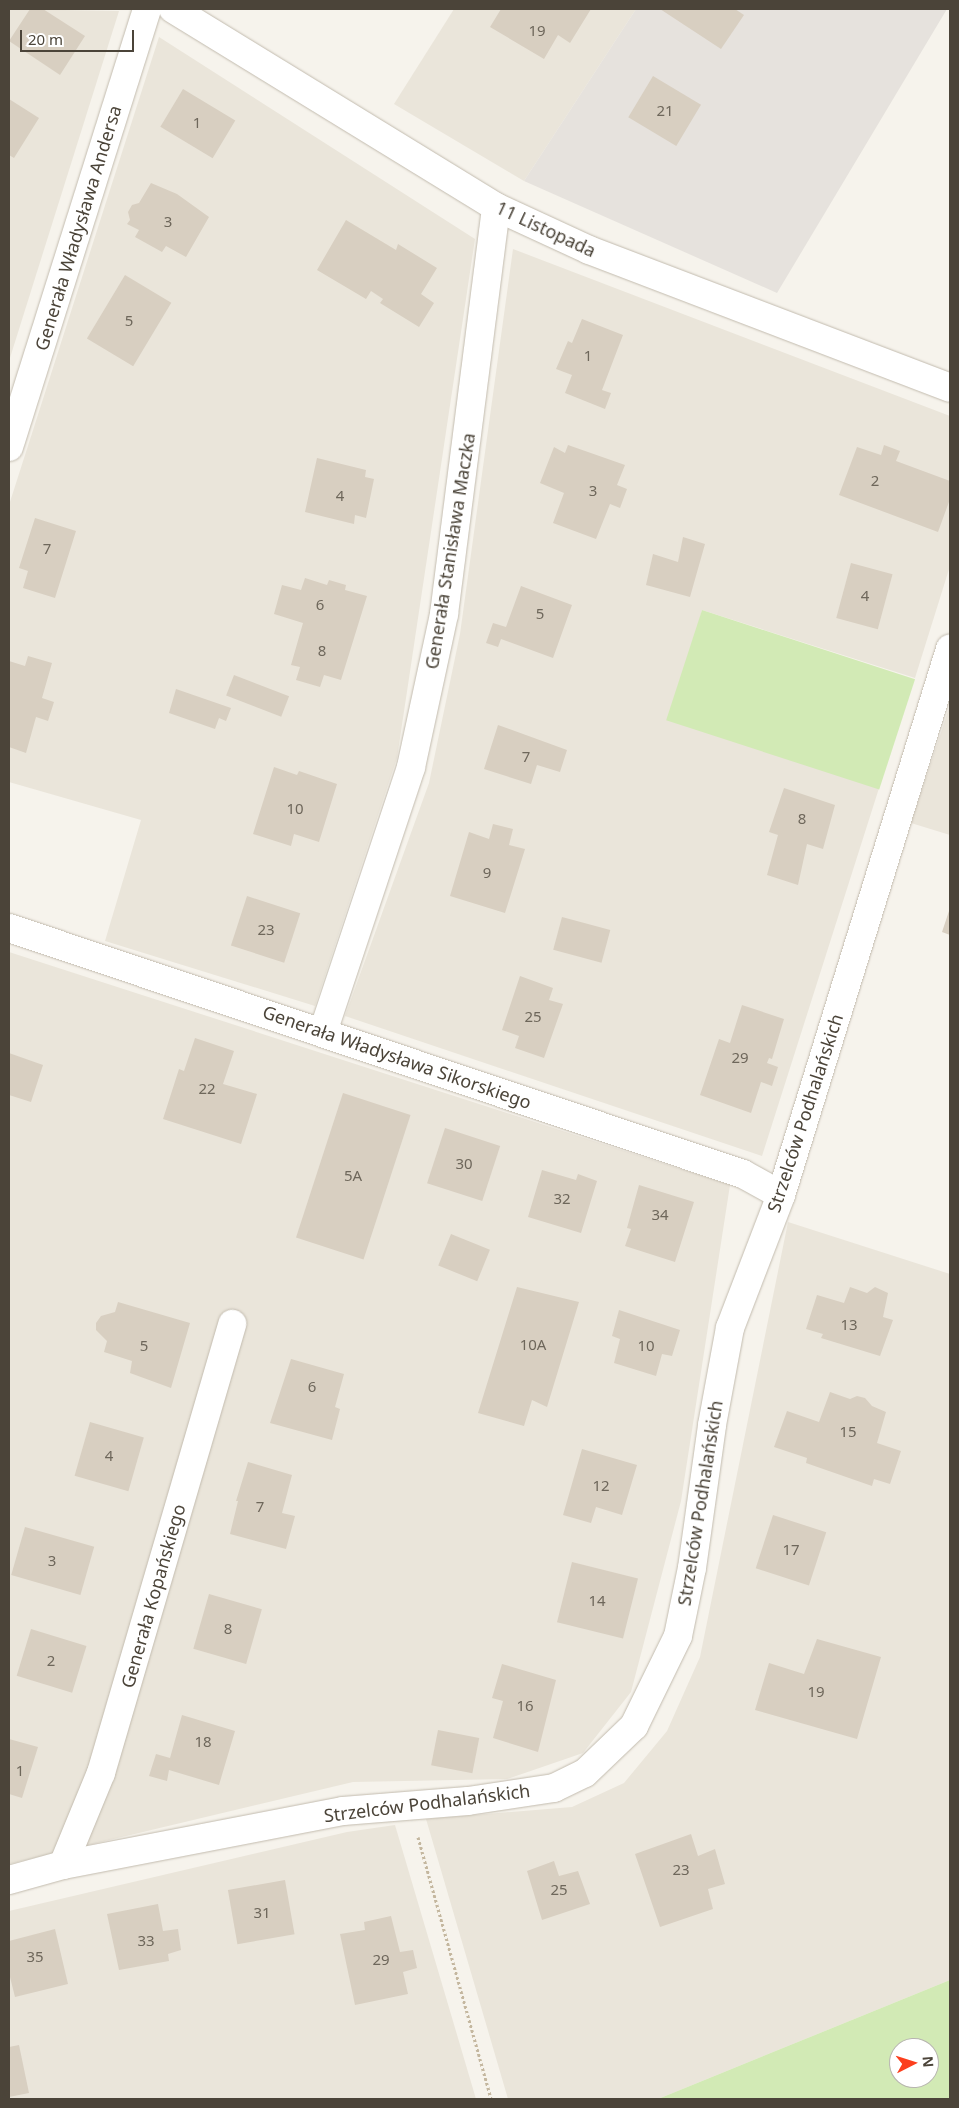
<!DOCTYPE html>
<meta charset="utf-8">
<style>
body{margin:0}
#map{position:relative;width:959px;height:2108px;overflow:hidden;background:#f6f3ec;font-family:"Noto Sans",sans-serif}
div>[style]{position:absolute}
[style*='--x']{left:calc(var(--x)*1px);top:calc(var(--y)*1px);width:calc(var(--w)*1px);rotate:calc(var(--a)*1deg)}
.residential>*{inset:0;background:#eae5da}
.industrial>*{inset:0;background:#e6e2dd}
.green>*{inset:0;background:#d2eab5;transform-origin:0 0}
.building>*{inset:0;background:#d8cfc1;transform-origin:0 0}
.path>*{height:3px;margin-top:-1.5px;transform-origin:0;background:repeating-linear-gradient(90deg,#c4b79f 0 2.5px,transparent 0 5px)}
.roads{filter:drop-shadow(0 0 1px #c2bbae) drop-shadow(0 0 1px #c2bbae)}
.minor>*{height:28px;margin:-14px;padding:0 14px;transform-origin:14px;border-radius:14px;background:#fff}
span{translate:-50% -50%;white-space:nowrap;text-align:center;line-height:1.15;-webkit-text-stroke:4px #fff;paint-order:stroke}
.number-label{font-size:15px;color:#6e675b}
.number-label span{-webkit-text-stroke-width:0}
.street-label{font-size:18px;color:#4b4439}
.frame{position:absolute;inset:0;border:10px solid #4b4439;pointer-events:none}
.north{position:absolute;left:889px;top:2038px;width:50px;height:50px;box-sizing:border-box;background:#fff;border:1px solid #b7b4b0;border-radius:50%;rotate:85deg;font-size:14px;font-weight:700;line-height:20px;text-align:center;color:#4b4439}
.north::after{content:'';display:block;margin:auto;width:18px;height:22px;background:#fc3f1d;clip-path:polygon(50% 0,100% 100%,50% 72%,0 100%)}
.scale{position:absolute;left:20px;top:30px;width:114px;height:22px;box-sizing:border-box;border:2px solid #4b4439;border-top:0;padding-left:6px;font-size:15px;line-height:18px;white-space:nowrap;color:#4b4439;-webkit-text-stroke:4px #fff;paint-order:stroke}
</style>
<div id="map">
<div class="residential">
<i style="clip-path:polygon(9px 9px,119px 11px,9px 361px)"></i>
<i style="clip-path:polygon(454px 9px,636px 9px,524px 181px,394px 104px)"></i>
<i style="clip-path:polygon(159px 37px,475px 239px,397px 758px,315px 1006px,105px 941px,141px 820px,9px 782px,9px 505px)"></i>
<i style="clip-path:polygon(513px 249px,950px 416px,950px 566px,915px 678px,702px 610px,673px 721px,880px 785px,762px 1156px,345px 1016px,429px 783px,460px 634px)"></i>
<i style="clip-path:polygon(950px 705px,950px 835px,911px 823px)"></i>
<i style="clip-path:polygon(9px 952px,730px 1185px,681px 1501px,631px 1692px,583px 1753px,507px 1779px,353px 1782px,9px 1864px)"></i>
<i style="clip-path:polygon(788px 1222px,950px 1274px,950px 1980px,658px 2099px,508px 2099px,426px 1819px,572px 1807px,624px 1783px,667px 1731px,700px 1657px)"></i>
<i style="clip-path:polygon(395px 1825px,476px 2099px,9px 2099px,9px 1911px,347px 1832px)"></i>
</div>
<div class="industrial">
<i style="clip-path:polygon(636px 9px,947px 9px,777px 293px,524px 181px)"></i>
</div>
<div class="green">
<i style="left:702px;top:610px;width:224px;height:116px;rotate:18deg"></i>
<i style="clip-path:polygon(evenodd,950px 1980px,950px 2099px,658px 2099px,950px 1980px,899px 2048px,929px 2048px,929px 2078px,899px 2078px,899px 2048px)"></i>
</div>
<div class="building">
<i style="clip-path:polygon(30px 9px,43px 9px,85px 36px,60px 75px,9px 41px)"></i>
<i style="clip-path:polygon(501px 9px,591px 9px,570px 43px,558px 35px,544px 59px,490px 27px)"></i>
<i style="clip-path:polygon(660px 9px,735px 9px,744px 15px,721px 49px)"></i>
<i style="left:653px;top:76px;width:56px;height:48px;rotate:31deg"></i>
<i style="left:183px;top:89px;width:61px;height:44px;rotate:31deg"></i>
<i style="clip-path:polygon(9px 99px,39px 118px,14px 158px,9px 155px)"></i>
<i style="clip-path:polygon(151px 183px,177px 194px,209px 217px,186px 257px,166px 246px,162px 252px,135px 237px,139px 230px,127px 224px,130px 220px,128px 212px,132px 205px,139px 203px)"></i>
<i style="clip-path:polygon(346px 220px,396px 250px,398px 244px,437px 268px,421px 294px,434px 303px,419px 327px,380px 303px,383px 299px,371px 291px,366px 299px,317px 270px)"></i>
<i style="left:125px;top:275px;width:54px;height:74px;rotate:31deg"></i>
<i style="clip-path:polygon(582px 319px,623px 335px,602px 390px,611px 393px,605px 409px,565px 393px,572px 375px,556px 369px,568px 341px,572px 343px)"></i>
<i style="clip-path:polygon(568px 445px,625px 465px,617px 485px,627px 489px,620px 508px,610px 504px,596px 539px,553px 523px,564px 493px,540px 483px,554px 447px,565px 453px)"></i>
<i style="clip-path:polygon(884px 445px,900px 451px,896px 461px,950px 481px,950px 499px,938px 532px,839px 495px,857px 447px,881px 455px)"></i>
<i style="clip-path:polygon(317px 458px,366px 470px,365px 477px,374px 479px,366px 518px,355px 515px,354px 524px,305px 512px)"></i>
<i style="clip-path:polygon(35px 518px,76px 531px,55px 598px,23px 588px,28px 571px,19px 568px)"></i>
<i style="clip-path:polygon(683px 537px,705px 544px,690px 597px,646px 585px,653px 554px,678px 562px)"></i>
<i style="left:851px;top:563px;width:43px;height:57px;rotate:15deg"></i>
<i style="clip-path:polygon(305px 578px,327px 585px,329px 580px,346px 585px,345px 590px,367px 596px,341px 680px,324px 675px,320px 687px,296px 680px,300px 667px,291px 665px,303px 623px,274px 614px,282px 585px,301px 590px)"></i>
<i style="clip-path:polygon(521px 586px,572px 605px,553px 658px,501px 639px,498px 647px,486px 643px,493px 623px,506px 627px)"></i>
<i style="clip-path:polygon(28px 656px,52px 663px,42px 698px,54px 702px,48px 721px,36px 717px,26px 753px,9px 747px,9px 661px,25px 666px)"></i>
<i style="left:234px;top:675px;width:59px;height:22px;rotate:21deg"></i>
<i style="clip-path:polygon(176px 689px,231px 708px,226px 721px,219px 718px,215px 729px,169px 713px)"></i>
<i style="clip-path:polygon(498px 725px,567px 750px,560px 772px,537px 765px,531px 784px,484px 769px)"></i>
<i style="clip-path:polygon(274px 767px,297px 775px,299px 771px,337px 784px,319px 842px,294px 834px,291px 846px,253px 834px)"></i>
<i style="clip-path:polygon(784px 788px,835px 805px,823px 849px,807px 844px,798px 885px,767px 875px,778px 835px,769px 832px)"></i>
<i style="clip-path:polygon(493px 824px,513px 829px,509px 845px,525px 849px,505px 913px,450px 896px,469px 832px,489px 839px)"></i>
<i style="left:247px;top:896px;width:56px;height:52px;rotate:18deg"></i>
<i style="clip-path:polygon(950px 908px,950px 935px,942px 932px)"></i>
<i style="left:562px;top:917px;width:50px;height:34px;rotate:15deg"></i>
<i style="clip-path:polygon(520px 976px,553px 988px,549px 1000px,563px 1004px,544px 1058px,515px 1048px,519px 1036px,502px 1030px)"></i>
<i style="clip-path:polygon(742px 1005px,784px 1019px,772px 1059px,769px 1058px,767px 1063px,778px 1067px,772px 1086px,761px 1082px,751px 1113px,700px 1095px,719px 1039px,730px 1043px)"></i>
<i style="clip-path:polygon(195px 1038px,234px 1051px,223px 1084px,257px 1094px,241px 1144px,163px 1119px,179px 1069px,184px 1071px)"></i>
<i style="clip-path:polygon(9px 1053px,43px 1065px,31px 1102px,9px 1095px)"></i>
<i style="left:343px;top:1093px;width:71px;height:152px;rotate:18deg"></i>
<i style="left:445px;top:1128px;width:58px;height:58px;rotate:18deg"></i>
<i style="clip-path:polygon(542px 1170px,576px 1180px,578px 1174px,597px 1181px,581px 1233px,528px 1217px)"></i>
<i style="clip-path:polygon(639px 1185px,694px 1202px,675px 1262px,625px 1246px,631px 1229px,627px 1228px)"></i>
<i style="left:451px;top:1234px;width:42px;height:34px;rotate:22deg"></i>
<i style="clip-path:polygon(517px 1287px,579px 1302px,547px 1407px,532px 1400px,524px 1426px,478px 1413px)"></i>
<i style="clip-path:polygon(850px 1287px,867px 1293px,875px 1287px,888px 1293px,883px 1317px,893px 1320px,880px 1356px,821px 1338px,823px 1334px,806px 1329px,817px 1295px,844px 1303px)"></i>
<i style="clip-path:polygon(118px 1302px,190px 1323px,171px 1388px,130px 1373px,132px 1361px,104px 1352px,107px 1341px,96px 1330px,96px 1323px,101px 1316px,115px 1312px)"></i>
<i style="clip-path:polygon(619px 1310px,680px 1330px,672px 1356px,662px 1354px,656px 1376px,614px 1363px,620px 1339px,612px 1336px)"></i>
<i style="clip-path:polygon(291px 1359px,344px 1374px,335px 1407px,340px 1409px,332px 1440px,270px 1423px)"></i>
<i style="clip-path:polygon(830px 1392px,850px 1399px,857px 1396px,865px 1398px,872px 1406px,886px 1412px,877px 1443px,901px 1451px,890px 1484px,874px 1479px,872px 1486px,806px 1463px,807px 1458px,774px 1447px,787px 1411px,819px 1422px)"></i>
<i style="left:90px;top:1422px;width:56px;height:56px;rotate:16deg"></i>
<i style="clip-path:polygon(582px 1449px,637px 1465px,622px 1515px,596px 1507px,591px 1523px,563px 1515px)"></i>
<i style="clip-path:polygon(248px 1462px,292px 1475px,282px 1513px,295px 1516px,286px 1549px,230px 1534px,238px 1501px,236px 1501px)"></i>
<i style="left:773px;top:1515px;width:56px;height:56px;rotate:18deg"></i>
<i style="left:25px;top:1527px;width:72px;height:50px;rotate:16deg"></i>
<i style="left:572px;top:1562px;width:68px;height:62px;rotate:14deg"></i>
<i style="left:209px;top:1594px;width:55px;height:57px;rotate:16deg"></i>
<i style="left:31px;top:1629px;width:58px;height:49px;rotate:17deg"></i>
<i style="clip-path:polygon(817px 1639px,881px 1657px,857px 1739px,755px 1710px,769px 1663px,804px 1674px)"></i>
<i style="clip-path:polygon(502px 1664px,556px 1680px,538px 1752px,493px 1738px,503px 1701px,492px 1698px)"></i>
<i style="clip-path:polygon(182px 1715px,235px 1731px,219px 1785px,169px 1770px,167px 1781px,149px 1776px,156px 1754px,170px 1758px)"></i>
<i style="left:438px;top:1730px;width:42px;height:36px;rotate:11deg"></i>
<i style="clip-path:polygon(9px 1739px,38px 1747px,22px 1798px,9px 1794px)"></i>
<i style="clip-path:polygon(691px 1834px,698px 1856px,715px 1849px,725px 1884px,708px 1889px,713px 1909px,660px 1927px,635px 1854px)"></i>
<i style="clip-path:polygon(554px 1861px,559px 1876px,578px 1871px,590px 1904px,542px 1920px,527px 1871px)"></i>
<i style="left:285px;top:1880px;width:55px;height:58px;rotate:80deg"></i>
<i style="clip-path:polygon(158px 1904px,163px 1931px,178px 1929px,181px 1950px,168px 1954px,169px 1961px,119px 1970px,107px 1914px)"></i>
<i style="clip-path:polygon(391px 1916px,400px 1952px,413px 1950px,417px 1968px,403px 1972px,408px 1994px,355px 2005px,340px 1934px,365px 1930px,364px 1922px)"></i>
<i style="clip-path:polygon(55px 1929px,68px 1984px,15px 1997px,9px 1973px,9px 1941px)"></i>
<i style="clip-path:polygon(19px 2045px,29px 2093px,9px 2097px,9px 2047px)"></i>
</div>
<div class="path">
<i style="--x:418;--y:1837;--w:272;--a:74.4"></i>
</div>
<div class="roads">
<div class="minor">
<i style="--x:173;--y:9;--w:379;--a:31.5"></i>
<i style="--x:496;--y:207;--w:102;--a:24.8"></i>
<i style="--x:589;--y:250;--w:386;--a:20.9"></i>
<i style="--x:9;--y:447;--w:459;--a:-72.5"></i>
<i style="--x:9;--y:928;--w:774;--a:18.53"></i>
<i style="--x:743;--y:1174;--w:43;--a:28.9"></i>
<i style="--x:323;--y:1032;--w:279;--a:-71.6"></i>
<i style="--x:411;--y:767;--w:157;--a:-77.8"></i>
<i style="--x:444;--y:614;--w:410;--a:-82.7"></i>
<i style="--x:63;--y:1865;--w:100;--a:-67.6"></i>
<i style="--x:101;--y:1773;--w:468;--a:-73.7"></i>
<i style="--x:9;--y:1880;--w:56;--a:-15.5"></i>
<i style="--x:63;--y:1865;--w:285;--a:-10.9"></i>
<i style="--x:343;--y:1811;--w:125;--a:-4.6"></i>
<i style="--x:468;--y:1801;--w:87;--a:-8.6"></i>
<i style="--x:554;--y:1788;--w:34;--a:-26"></i>
<i style="--x:585;--y:1773;--w:68;--a:-43.8"></i>
<i style="--x:634;--y:1726;--w:100;--a:-63.9"></i>
<i style="--x:678;--y:1636;--w:69;--a:-78.4"></i>
<i style="--x:692;--y:1568;--w:144;--a:-82"></i>
<i style="--x:712;--y:1425;--w:99;--a:-79.5"></i>
<i style="--x:730;--y:1328;--w:142;--a:-69"></i>
<i style="--x:781;--y:1195;--w:572;--a:-72.8"></i>
</div>
</div>
<div class="number-label">
<span style="left:537px;top:31px">19</span>
<span style="left:665px;top:111px">21</span>
<span style="left:197px;top:123px">1</span>
<span style="left:168px;top:222px">3</span>
<span style="left:129px;top:321px">5</span>
<span style="left:588px;top:356px">1</span>
<span style="left:875px;top:481px">2</span>
<span style="left:593px;top:491px">3</span>
<span style="left:340px;top:496px">4</span>
<span style="left:47px;top:549px">7</span>
<span style="left:865px;top:596px">4</span>
<span style="left:320px;top:605px">6</span>
<span style="left:540px;top:614px">5</span>
<span style="left:322px;top:651px">8</span>
<span style="left:526px;top:757px">7</span>
<span style="left:295px;top:809px">10</span>
<span style="left:802px;top:819px">8</span>
<span style="left:487px;top:873px">9</span>
<span style="left:266px;top:930px">23</span>
<span style="left:533px;top:1017px">25</span>
<span style="left:740px;top:1058px">29</span>
<span style="left:207px;top:1089px">22</span>
<span style="left:464px;top:1164px">30</span>
<span style="left:353px;top:1176px">5A</span>
<span style="left:562px;top:1199px">32</span>
<span style="left:660px;top:1215px">34</span>
<span style="left:849px;top:1325px">13</span>
<span style="left:533px;top:1345px">10A</span>
<span style="left:144px;top:1346px">5</span>
<span style="left:646px;top:1346px">10</span>
<span style="left:312px;top:1387px">6</span>
<span style="left:848px;top:1432px">15</span>
<span style="left:109px;top:1456px">4</span>
<span style="left:601px;top:1486px">12</span>
<span style="left:260px;top:1507px">7</span>
<span style="left:791px;top:1550px">17</span>
<span style="left:52px;top:1561px">3</span>
<span style="left:597px;top:1601px">14</span>
<span style="left:228px;top:1629px">8</span>
<span style="left:51px;top:1661px">2</span>
<span style="left:816px;top:1692px">19</span>
<span style="left:525px;top:1706px">16</span>
<span style="left:203px;top:1742px">18</span>
<span style="left:20px;top:1771px">1</span>
<span style="left:681px;top:1870px">23</span>
<span style="left:559px;top:1890px">25</span>
<span style="left:262px;top:1913px">31</span>
<span style="left:146px;top:1941px">33</span>
<span style="left:35px;top:1957px">35</span>
<span style="left:381px;top:1960px">29</span>
</div>
<div class="street-label">
<span style="left:78px;top:228px;rotate:-73deg">Generała Władysława Andersa</span>
<span style="left:546px;top:229px;rotate:25deg">11 Listopada</span>
<span style="left:450px;top:551px;rotate:-81deg">Generała Stanisława Maczka</span>
<span style="left:397px;top:1057px;rotate:19deg">Generała Władysława Sikorskiego</span>
<span style="left:805px;top:1113px;rotate:-72deg">Strzelców Podhalańskich</span>
<span style="left:700px;top:1503px;rotate:-81deg">Strzelców Podhalańskich</span>
<span style="left:153px;top:1596px;rotate:-74deg">Generała Kopańskiego</span>
<span style="left:427px;top:1803px;rotate:-7deg">Strzelców Podhalańskich</span>
</div>
<div class="frame"></div>
<div class="north">N</div>
<div class="scale">20 m</div>
</div>
